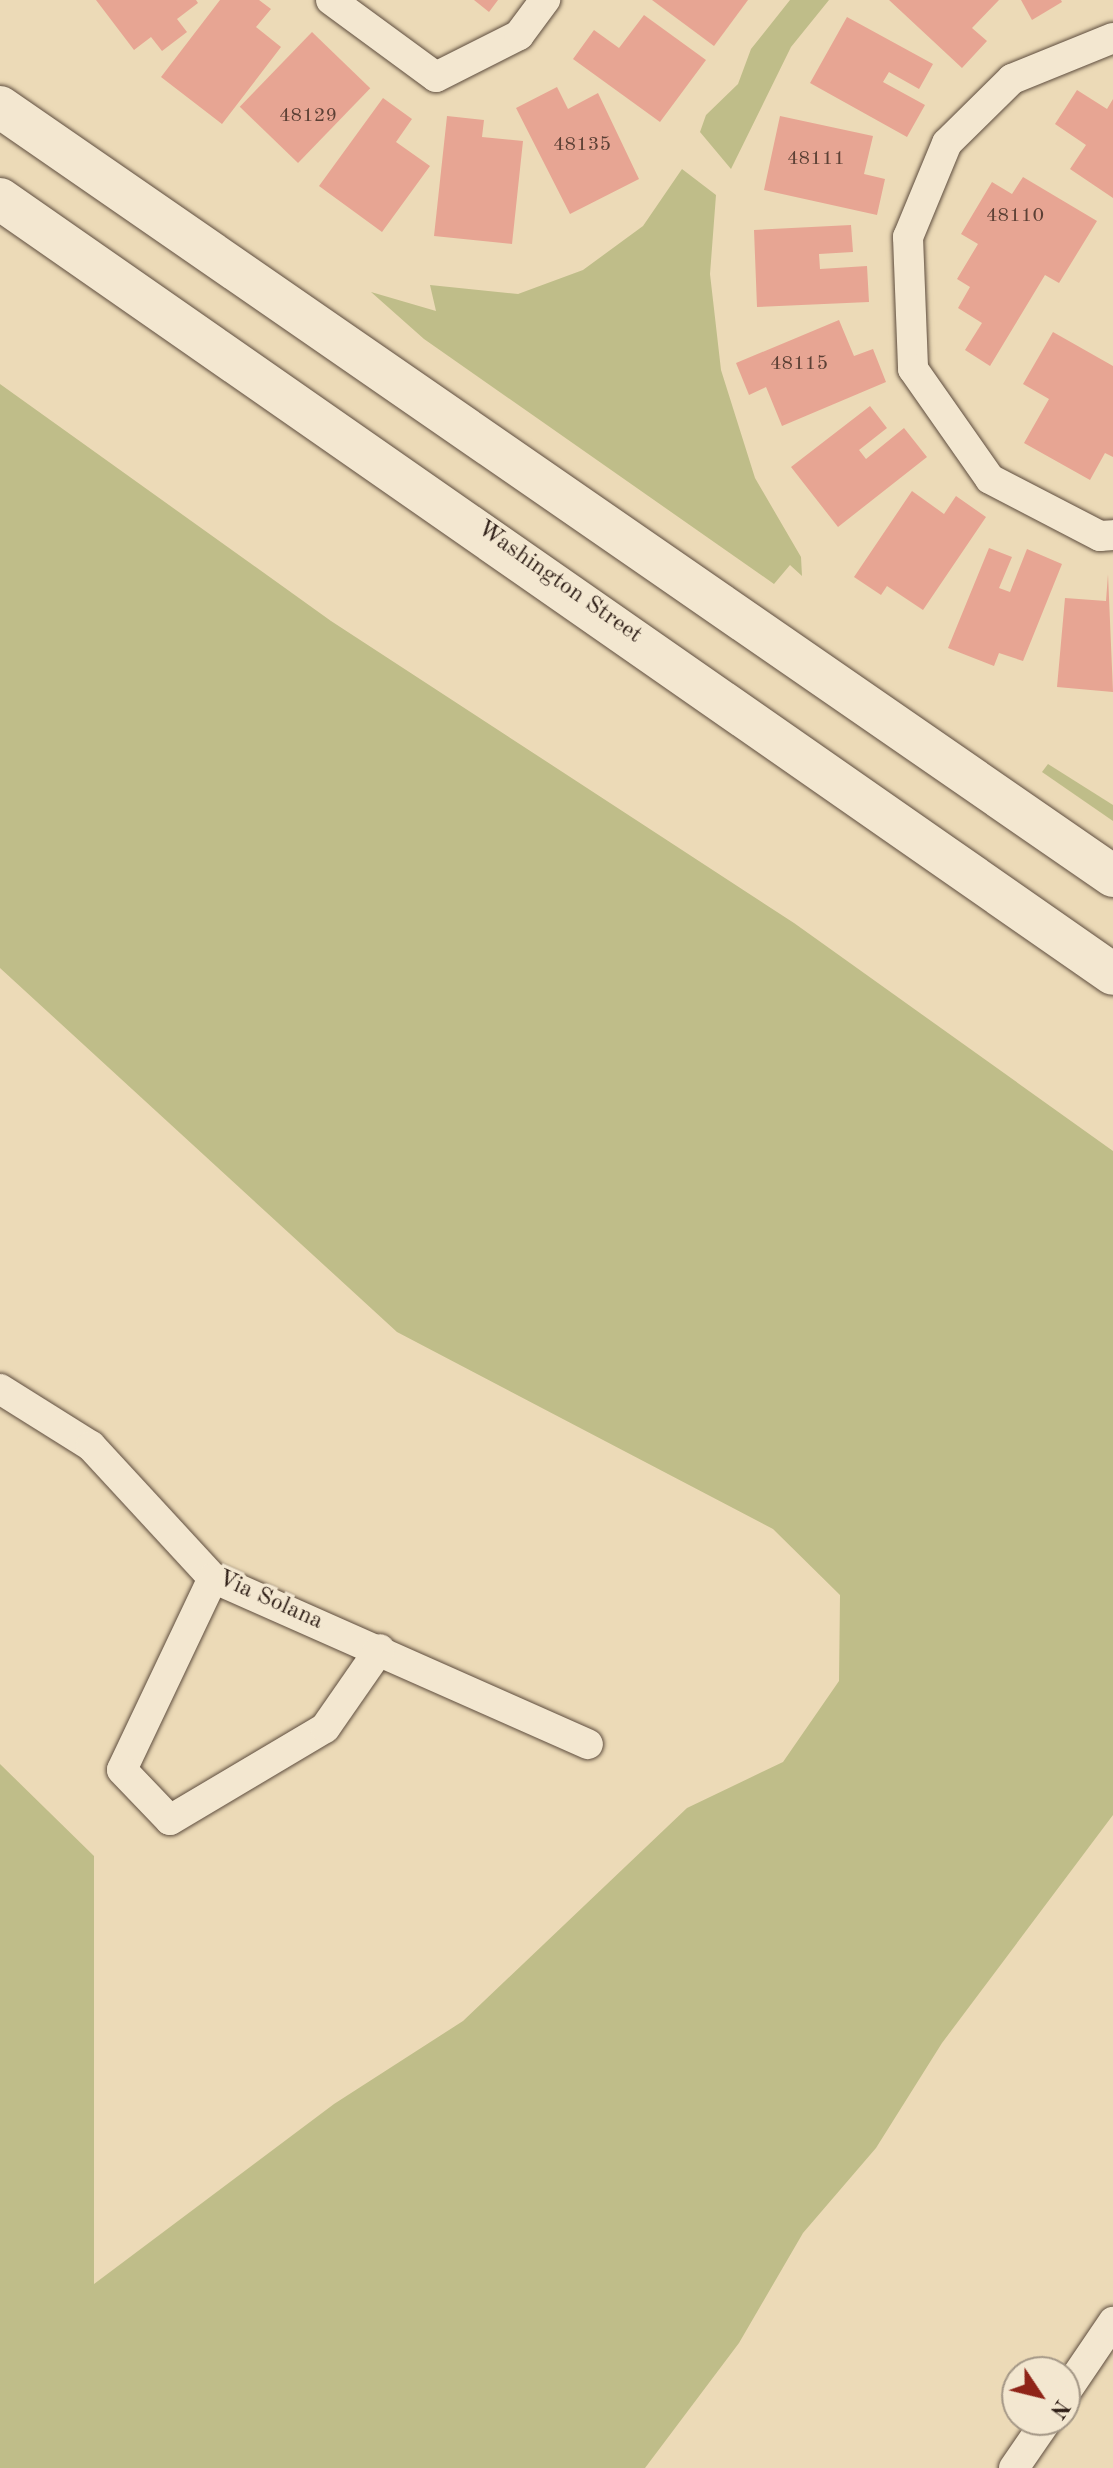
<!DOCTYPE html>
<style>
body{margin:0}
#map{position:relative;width:1113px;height:2468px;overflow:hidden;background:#ecdab7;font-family:"Old Standard TT",serif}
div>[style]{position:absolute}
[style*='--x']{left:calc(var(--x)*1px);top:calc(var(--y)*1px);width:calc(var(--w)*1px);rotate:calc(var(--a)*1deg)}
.green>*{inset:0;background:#bfbd89}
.building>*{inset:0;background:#e7a593;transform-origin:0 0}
.roads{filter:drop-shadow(0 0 2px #5e4d3e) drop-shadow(0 0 2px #5e4d3e)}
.minor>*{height:30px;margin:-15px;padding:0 15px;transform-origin:15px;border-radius:15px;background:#f3e7d0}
.secondary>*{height:42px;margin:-21px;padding:0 21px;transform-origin:21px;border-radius:21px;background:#f3e7d0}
span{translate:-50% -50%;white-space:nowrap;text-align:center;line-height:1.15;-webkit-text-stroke:7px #f3e7d0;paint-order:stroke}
.number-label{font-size:20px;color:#5c4035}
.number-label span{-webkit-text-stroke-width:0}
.street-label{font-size:24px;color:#2e1e16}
.north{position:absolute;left:1001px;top:2356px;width:80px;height:80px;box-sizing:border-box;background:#f3e7d0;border:2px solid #a49786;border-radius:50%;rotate:125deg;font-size:22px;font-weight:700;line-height:32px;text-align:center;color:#2e1e16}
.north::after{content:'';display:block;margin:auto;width:28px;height:36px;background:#8f2418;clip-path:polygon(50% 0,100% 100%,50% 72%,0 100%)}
</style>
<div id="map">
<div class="green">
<i style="clip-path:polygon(790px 0,829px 0,791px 47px,731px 169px,700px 132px,706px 115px,738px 84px,751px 49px)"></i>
<i style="clip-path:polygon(682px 169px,716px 195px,710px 274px,721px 370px,755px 478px,801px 557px,802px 576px,790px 565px,774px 584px,424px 339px,371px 292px,436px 311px,430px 285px,518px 294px,583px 270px,643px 226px)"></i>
<i style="clip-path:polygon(0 384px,331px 621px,794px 923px,1113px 1151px,1113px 1815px,942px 2043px,876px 2148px,803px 2233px,739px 2343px,645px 2468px,0 2468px,0 1764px,94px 1856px,94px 2284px,334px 2104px,463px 2021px,687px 1808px,783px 1762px,839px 1681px,840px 1595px,773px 1529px,397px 1332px,0 968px)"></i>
<i style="clip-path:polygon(1048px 764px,1113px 805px,1113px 821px,1042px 772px)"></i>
</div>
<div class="building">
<i style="clip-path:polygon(96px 0,196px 0,198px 3px,177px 19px,187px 32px,162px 51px,151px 37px,134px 50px)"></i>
<i style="clip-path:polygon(220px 0,259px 0,271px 9px,256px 27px,281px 47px,222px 124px,161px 77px)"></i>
<i style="clip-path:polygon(474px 0,498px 0,489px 12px)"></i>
<i style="clip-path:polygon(652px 0,748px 0,714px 46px)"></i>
<i style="clip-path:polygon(889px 0,999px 0,972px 28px,987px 41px,962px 68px)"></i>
<i style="clip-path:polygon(1021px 0,1061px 0,1062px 2px,1032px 20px)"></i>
<i style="clip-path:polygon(644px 15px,706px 60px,660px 122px,573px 59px,594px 30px,619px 48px)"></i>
<i style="clip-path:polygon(847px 17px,933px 64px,919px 89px,889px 72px,883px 82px,925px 105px,907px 137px,810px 83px)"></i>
<i style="left:312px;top:32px;width:81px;height:104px;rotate:44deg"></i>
<i style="clip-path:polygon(557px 87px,568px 109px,598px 93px,639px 179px,570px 214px,516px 108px)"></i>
<i style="clip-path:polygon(1077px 90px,1107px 109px,1113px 99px,1113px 198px,1070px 169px,1086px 145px,1055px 124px)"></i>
<i style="clip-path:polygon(383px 98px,412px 119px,396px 142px,430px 166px,382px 232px,319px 186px)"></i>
<i style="clip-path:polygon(447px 116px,484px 120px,482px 137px,523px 141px,512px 244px,434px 236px)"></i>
<i style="clip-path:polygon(780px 116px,873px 136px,864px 174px,885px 179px,877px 215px,764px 190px)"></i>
<i style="clip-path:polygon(1023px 177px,1097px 221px,1059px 283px,1045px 275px,990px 366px,965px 350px,982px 323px,958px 308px,970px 287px,957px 279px,978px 244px,961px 234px,992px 182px,1012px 194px)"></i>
<i style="clip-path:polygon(851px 225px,853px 252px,819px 254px,820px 269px,867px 266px,869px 302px,757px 307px,754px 230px)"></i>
<i style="clip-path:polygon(839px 320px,854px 356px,873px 349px,886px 382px,782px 426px,766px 387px,749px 395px,736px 363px)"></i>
<i style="clip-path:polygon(1053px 332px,1113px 366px,1113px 457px,1105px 453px,1090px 480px,1024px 443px,1049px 399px,1023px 384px)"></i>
<i style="clip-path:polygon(870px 406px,887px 428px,859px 450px,866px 459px,904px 428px,927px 457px,838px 527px,791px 467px)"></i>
<i style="clip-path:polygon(912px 491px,944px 514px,956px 496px,986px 517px,923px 610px,887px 586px,881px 595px,854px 577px)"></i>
<i style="clip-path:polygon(989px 548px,1012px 557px,999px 588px,1010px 592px,1027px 549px,1062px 564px,1023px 661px,999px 653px,994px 666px,948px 648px)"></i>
<i style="clip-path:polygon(1108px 574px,1113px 692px,1057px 687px,1065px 598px,1106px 601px)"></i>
</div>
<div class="roads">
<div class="minor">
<i style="--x:331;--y:0;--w:130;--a:36.3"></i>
<i style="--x:436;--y:77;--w:93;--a:-26.8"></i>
<i style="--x:519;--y:35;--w:44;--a:-53.4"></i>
<i style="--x:1113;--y:38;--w:109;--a:157.9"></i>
<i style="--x:1012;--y:79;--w:91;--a:135.4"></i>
<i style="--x:947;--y:143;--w:102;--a:112.5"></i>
<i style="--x:908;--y:237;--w:132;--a:87.8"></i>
<i style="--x:913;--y:369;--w:134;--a:55"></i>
<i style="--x:990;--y:479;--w:124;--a:27.4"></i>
<i style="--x:1100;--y:536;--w:13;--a:-4"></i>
<i style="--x:0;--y:1389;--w:107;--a:32.1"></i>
<i style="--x:91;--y:1446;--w:180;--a:47.3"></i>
<i style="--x:213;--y:1578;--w:410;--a:23.9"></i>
<i style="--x:213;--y:1578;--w:212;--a:115.4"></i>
<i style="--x:122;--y:1770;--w:69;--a:46.2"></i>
<i style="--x:170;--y:1820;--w:180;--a:-30.7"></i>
<i style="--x:325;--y:1728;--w:96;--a:-55.2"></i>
<i style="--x:1065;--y:2393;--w:86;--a:-55.9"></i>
<i style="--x:1014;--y:2468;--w:58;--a:-55.5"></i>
</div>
<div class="secondary">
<i style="--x:0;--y:107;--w:1353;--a:34.64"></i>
<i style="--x:0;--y:199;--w:1356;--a:34.85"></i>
</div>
</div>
<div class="number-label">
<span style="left:308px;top:116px">48129</span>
<span style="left:582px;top:145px">48135</span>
<span style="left:816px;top:159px">48111</span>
<span style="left:1015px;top:216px">48110</span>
<span style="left:799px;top:364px">48115</span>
</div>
<div class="street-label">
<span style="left:559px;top:583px;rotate:35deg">Washington Street</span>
<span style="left:270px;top:1601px;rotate:24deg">Via Solana</span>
</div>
<div class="north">N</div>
</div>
